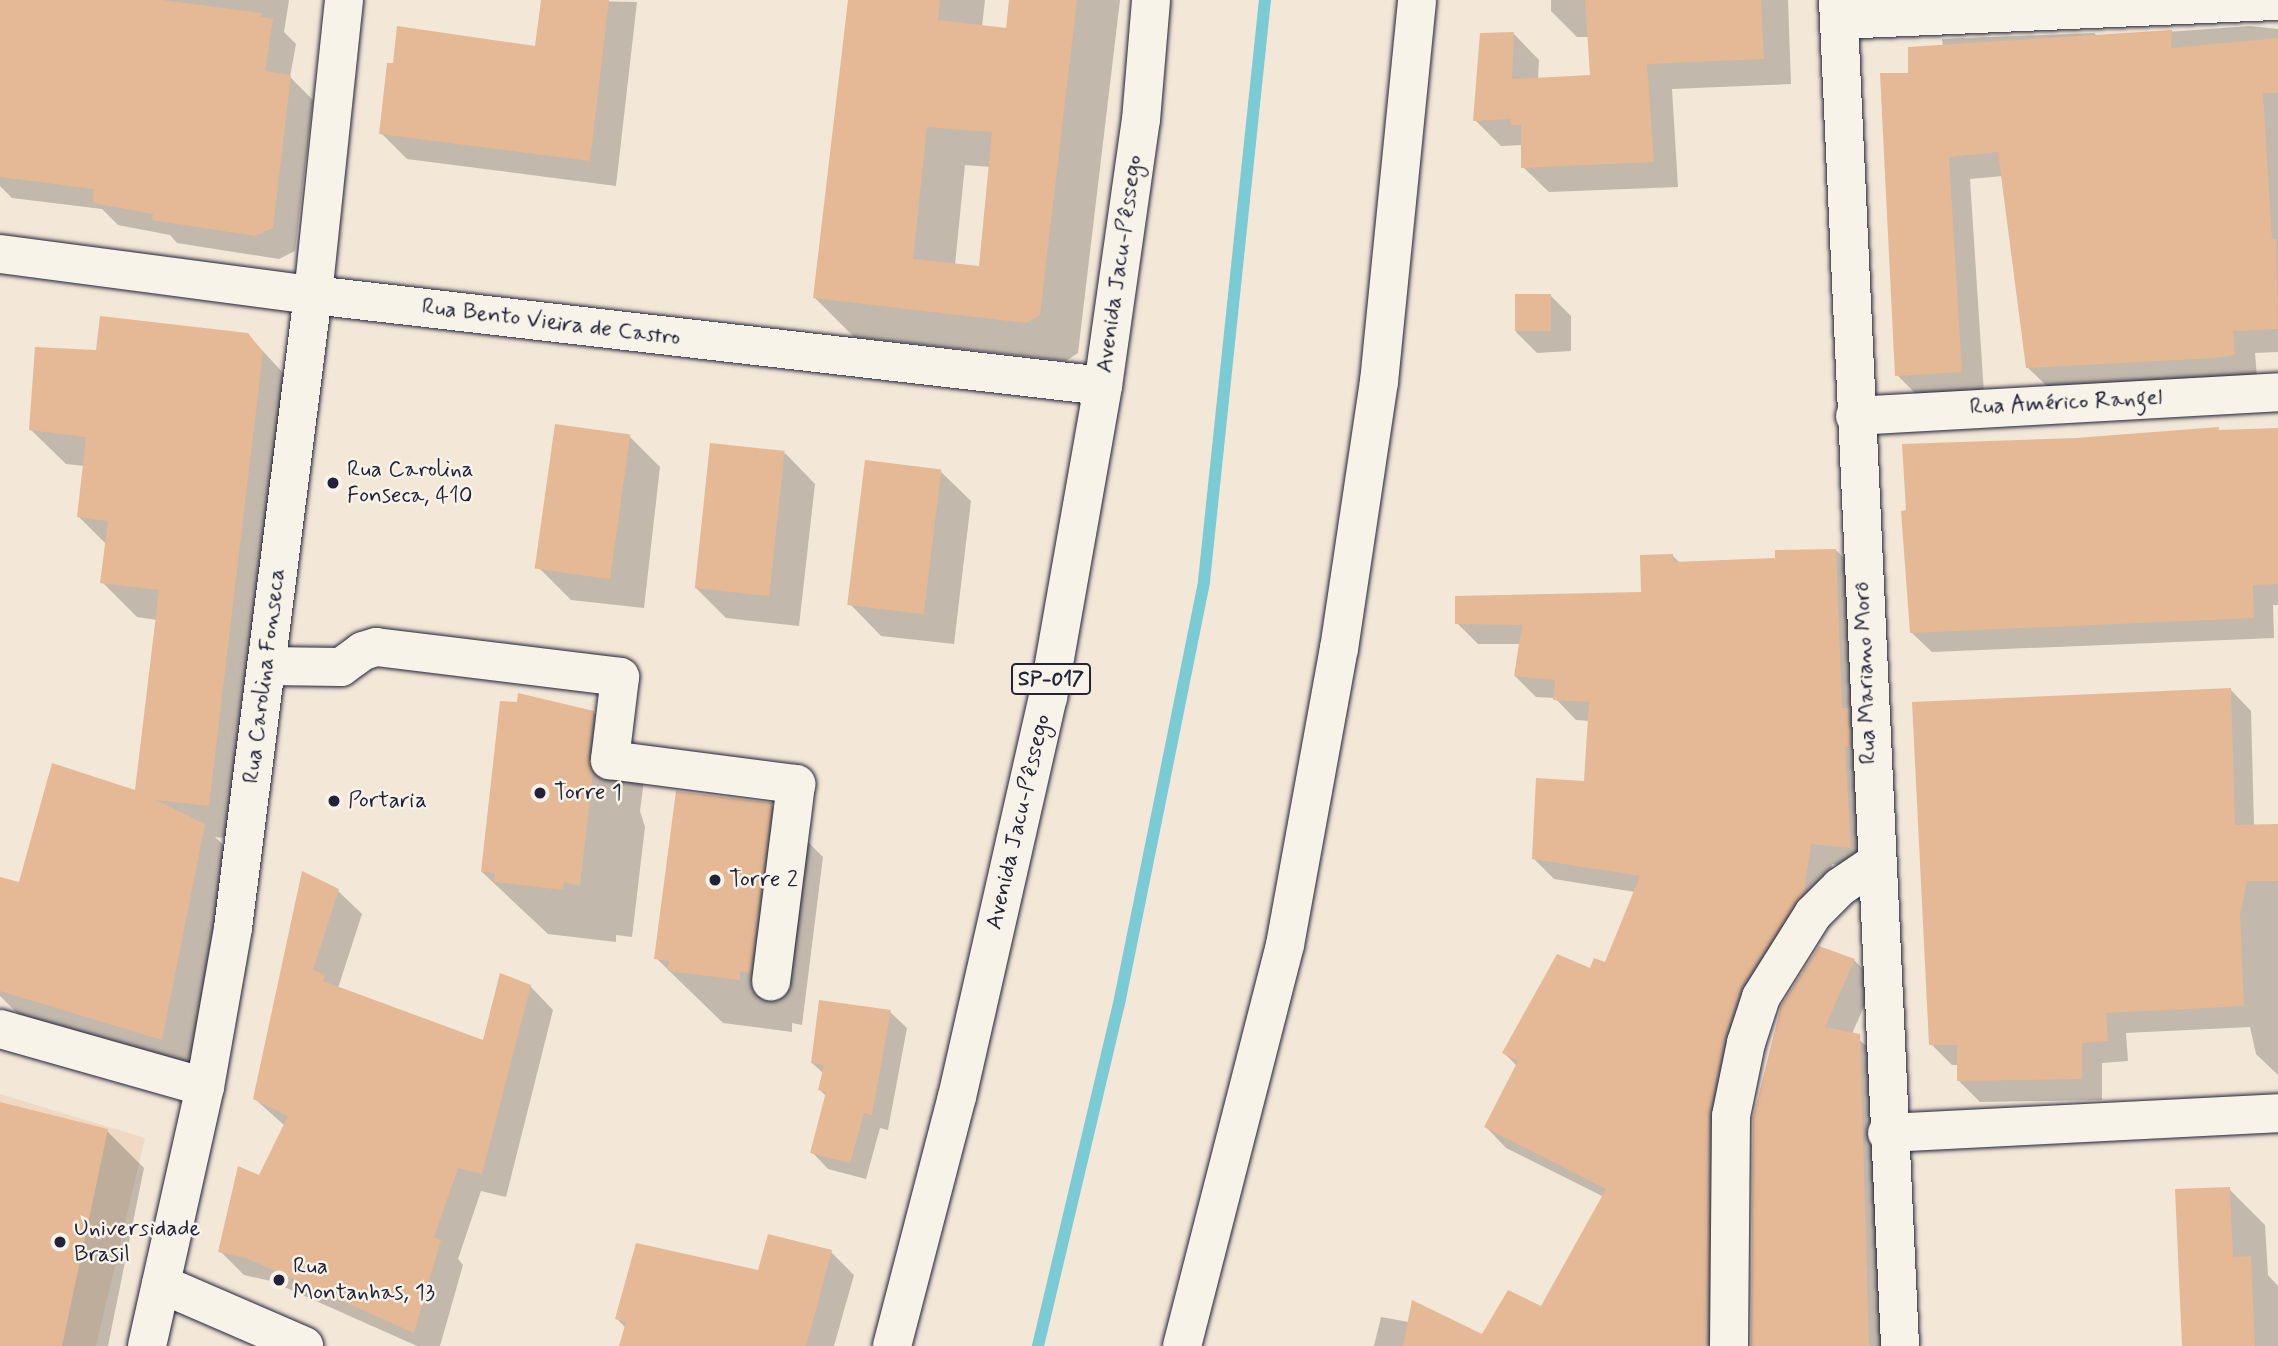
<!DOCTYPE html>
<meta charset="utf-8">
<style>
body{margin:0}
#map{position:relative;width:2278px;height:1346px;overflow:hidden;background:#f3e7d7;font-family:Mynerve,sans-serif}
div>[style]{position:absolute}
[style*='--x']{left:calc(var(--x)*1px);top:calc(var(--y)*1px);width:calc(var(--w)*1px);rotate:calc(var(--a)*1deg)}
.built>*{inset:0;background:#efd9c3}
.shadow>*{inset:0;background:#0003}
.stream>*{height:12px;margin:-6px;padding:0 6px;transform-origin:6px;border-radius:6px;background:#7acbd4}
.building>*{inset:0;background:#e5b995;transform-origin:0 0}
.roads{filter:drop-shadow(0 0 2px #22223b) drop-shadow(0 0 2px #22223b)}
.minor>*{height:38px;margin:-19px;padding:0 19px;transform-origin:19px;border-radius:19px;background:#f7f3e8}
.highway>*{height:38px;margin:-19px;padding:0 19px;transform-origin:19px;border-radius:19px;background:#f7f3e8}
.dots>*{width:19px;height:19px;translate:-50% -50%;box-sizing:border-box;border:4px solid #f7f3e8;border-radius:50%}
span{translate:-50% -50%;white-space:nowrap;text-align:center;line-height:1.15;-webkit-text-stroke:5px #f7f3e8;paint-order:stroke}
.shield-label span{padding:2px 5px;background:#f7f3e8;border:2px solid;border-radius:5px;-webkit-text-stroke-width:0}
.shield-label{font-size:21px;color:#22223b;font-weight:700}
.street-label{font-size:23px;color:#22223b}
.poi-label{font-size:23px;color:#22223b}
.left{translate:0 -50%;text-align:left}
</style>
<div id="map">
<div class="built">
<i style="clip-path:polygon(0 1094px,145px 1138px,96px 1346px,0 1346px)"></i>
</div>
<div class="shadow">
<i style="clip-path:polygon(0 0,289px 0,284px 32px,296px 44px,290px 77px,313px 100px,295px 251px,279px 259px,177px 243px,170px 235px,118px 225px,102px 209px,12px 198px,0 186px)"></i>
<i style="clip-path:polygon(543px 0,637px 2px,616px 186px,407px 159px,381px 133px,536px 48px)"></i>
<i style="clip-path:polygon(evenodd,850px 0,985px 0,982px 27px,1007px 30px,1011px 0,1120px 0,1078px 353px,1066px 361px,854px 337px,815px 298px,850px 0,965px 165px,991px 167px,981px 268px,955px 265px,965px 165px)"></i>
<i style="clip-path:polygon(1551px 0,1788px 0,1791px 84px,1672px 89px,1678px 187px,1549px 192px,1523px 167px,1523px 145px,1501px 146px,1475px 120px,1514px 34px,1539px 60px,1538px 79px,1592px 76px,1589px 37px,1577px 37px,1551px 11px)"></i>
<i style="clip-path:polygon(2250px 26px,2278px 29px,2278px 352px,2255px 353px,2257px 377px,2050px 389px,2027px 367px,2003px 176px,1970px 179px,1984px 394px,1920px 398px,1897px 375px,1910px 75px,1943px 47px,1942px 39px,2094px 33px,2098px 37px)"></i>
<i style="clip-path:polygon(1550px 295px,1571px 316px,1571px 351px,1537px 353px,1516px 332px)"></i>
<i style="clip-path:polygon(248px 335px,298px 389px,243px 840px,215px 837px,239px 860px,197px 1074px,26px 1022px,0 996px,0 887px,20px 884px,136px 792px,157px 620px,137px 617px,102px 582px,107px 545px,78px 516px,84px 466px,66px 464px,30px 429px,97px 352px)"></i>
<i style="clip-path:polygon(2278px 429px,2278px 605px,2273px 605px,2274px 638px,1932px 652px,1911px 632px)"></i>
<i style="clip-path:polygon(629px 436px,660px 467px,644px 608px,571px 600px,540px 569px)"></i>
<i style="clip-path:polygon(785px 453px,815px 484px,799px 626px,726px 618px,695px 587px)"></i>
<i style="clip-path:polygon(940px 471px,971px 501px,954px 644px,881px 636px,851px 605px)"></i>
<i style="clip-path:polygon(1836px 550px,1857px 571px,1871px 868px,1832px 864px,1825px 913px,1745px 1058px,1729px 1346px,1509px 1346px,1542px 1308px,1604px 1197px,1506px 1148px,1486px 1127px,1517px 1066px,1504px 1053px,1591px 971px,1606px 964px,1635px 892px,1554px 879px,1533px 858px,1585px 783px,1589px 721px,1576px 720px,1555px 698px,1536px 697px,1515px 676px,1521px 644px,1478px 644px,1457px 623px,1642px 594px,1672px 555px,1680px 563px,1777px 560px)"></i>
<i style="clip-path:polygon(2231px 690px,2251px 711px,2254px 826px,2278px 826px,2278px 1075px,2256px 1054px,2250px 1027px,2126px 1033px,2128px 1061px,2102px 1063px,2102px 1100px,1980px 1102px,1959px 1081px,1959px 1065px,1952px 1065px,1931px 1044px)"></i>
<i style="clip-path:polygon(593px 712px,646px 765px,640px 811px,645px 827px,632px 937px,616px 935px,616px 942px,548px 934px,482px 872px)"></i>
<i style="clip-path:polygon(771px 805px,823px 857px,802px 1025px,792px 1023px,792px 1032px,723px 1023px,656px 958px)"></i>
<i style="clip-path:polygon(338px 891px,362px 914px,338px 988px,484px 1042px,530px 986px,553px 1010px,506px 1197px,481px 1191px,458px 1259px,463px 1265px,440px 1346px,417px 1346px,271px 1281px,244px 1275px,220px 1251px,285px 1126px,255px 1099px)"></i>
<i style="clip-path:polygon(1854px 960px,1875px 981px,1852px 1034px,1880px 1057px,1889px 1346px,1753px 1346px,1755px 1119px)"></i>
<i style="clip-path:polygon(890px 1012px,907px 1028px,888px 1130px,880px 1128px,866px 1179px,828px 1169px,812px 1152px,827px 1097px,820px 1090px,824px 1074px,812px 1063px)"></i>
<i style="clip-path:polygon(0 1104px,107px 1131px,144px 1168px,108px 1346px,0 1346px)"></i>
<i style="clip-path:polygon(2229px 1189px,2265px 1225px,2268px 1275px,2278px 1286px,2278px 1346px,2183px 1346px)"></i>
<i style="clip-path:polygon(831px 1252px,854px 1275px,834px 1346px,621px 1346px,626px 1328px,617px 1319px)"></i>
<i style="clip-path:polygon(1381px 1317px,1409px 1322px,1501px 1346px,1374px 1346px)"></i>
</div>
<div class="stream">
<i style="--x:1038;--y:1346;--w:357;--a:-76.7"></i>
<i style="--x:1120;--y:999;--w:426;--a:-78.6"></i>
<i style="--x:1204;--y:581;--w:584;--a:-84.01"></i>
</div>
<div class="building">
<i style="clip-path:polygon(0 0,162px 0,262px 13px,260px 17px,273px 19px,265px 71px,291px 75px,273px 228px,255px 236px,152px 220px,153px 214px,93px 203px,94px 189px,0 177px)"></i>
<i style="clip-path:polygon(541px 0,609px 0,590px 161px,379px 134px,387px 63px,393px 63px,397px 26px,535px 46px)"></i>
<i style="clip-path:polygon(evenodd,848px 0,940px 0,938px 20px,1006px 28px,1009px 0,1077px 0,1040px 315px,1026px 323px,813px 298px,848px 0,927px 127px,992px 132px,979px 266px,913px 259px,927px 127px)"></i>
<i style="clip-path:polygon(1585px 0,1761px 0,1764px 59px,1647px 64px,1654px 162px,1521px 168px,1521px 125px,1511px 125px,1510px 119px,1473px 121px,1480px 33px,1514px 32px,1512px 79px,1590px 75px)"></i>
<i style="clip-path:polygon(2172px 30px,2171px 48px,2278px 38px,2278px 93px,2263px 93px,2272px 239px,2276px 239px,2278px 329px,2233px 331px,2235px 355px,2214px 358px,2026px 368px,1998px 152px,1949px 157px,1962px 372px,1895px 376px,1880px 73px,1908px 73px,1908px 47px)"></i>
<i style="left:1551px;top:294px;width:37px;height:36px;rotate:90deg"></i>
<i style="clip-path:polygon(100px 316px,248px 333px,263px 352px,209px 806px,156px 800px,205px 824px,162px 1040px,0 991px,0 877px,19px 882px,52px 763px,135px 790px,159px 590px,100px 583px,108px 521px,77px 517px,86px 437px,29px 430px,35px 347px,96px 350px)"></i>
<i style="left:555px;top:424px;width:76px;height:146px;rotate:8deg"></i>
<i style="clip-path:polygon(2219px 427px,2219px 430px,2278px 428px,2278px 584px,2253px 585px,2254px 618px,1910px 633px,1901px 511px,1906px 510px,1902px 444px,2076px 438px)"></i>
<i style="left:710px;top:443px;width:75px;height:146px;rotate:6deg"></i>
<i style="left:865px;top:460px;width:77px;height:146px;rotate:7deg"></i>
<i style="clip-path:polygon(1836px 549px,1842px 708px,1848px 708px,1850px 747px,1845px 747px,1851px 848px,1811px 844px,1804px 892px,1742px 985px,1725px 1036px,1709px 1116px,1707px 1346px,1403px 1346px,1412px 1300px,1482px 1334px,1508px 1290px,1541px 1306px,1606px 1189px,1484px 1127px,1518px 1061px,1502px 1053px,1557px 954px,1590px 968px,1594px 958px,1605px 962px,1640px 876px,1532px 859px,1536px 778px,1584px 781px,1589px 702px,1553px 700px,1555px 680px,1514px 676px,1522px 625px,1455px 624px,1455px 596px,1641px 592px,1640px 555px,1673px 554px,1673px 562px,1775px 558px,1775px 550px)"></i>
<i style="clip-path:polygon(2231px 688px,2235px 825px,2278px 824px,2278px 881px,2247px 881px,2240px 915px,2244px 1006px,2106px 1013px,2108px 1041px,2082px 1043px,2082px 1079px,1957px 1081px,1957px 1045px,1929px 1045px,1912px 702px)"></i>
<i style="clip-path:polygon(518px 693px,594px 711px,588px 757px,593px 773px,580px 885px,564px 883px,563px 890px,494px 882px,495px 873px,481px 872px,500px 701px,517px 702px)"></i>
<i style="clip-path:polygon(676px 791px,772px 803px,750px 973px,740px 971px,740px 980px,668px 971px,669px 961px,654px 959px)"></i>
<i style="clip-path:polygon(302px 871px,339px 889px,313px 970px,325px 975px,323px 981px,483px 1040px,500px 973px,531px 985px,482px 1174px,458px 1168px,434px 1237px,441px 1240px,414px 1333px,246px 1258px,218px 1252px,238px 1166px,259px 1175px,288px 1116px,253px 1099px)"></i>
<i style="clip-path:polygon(1819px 946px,1855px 959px,1825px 1027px,1860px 1034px,1869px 1346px,1751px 1346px,1753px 1118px,1781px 1006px)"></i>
<i style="clip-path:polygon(819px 1000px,891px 1010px,872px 1115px,864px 1113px,850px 1163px,810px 1153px,826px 1092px,818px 1090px,824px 1065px,811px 1063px)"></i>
<i style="clip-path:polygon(0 1102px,108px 1129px,62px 1346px,0 1346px)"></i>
<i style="clip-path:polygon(2230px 1187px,2233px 1257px,2251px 1256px,2255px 1346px,2182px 1346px,2175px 1189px)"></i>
<i style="clip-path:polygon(768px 1234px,832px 1250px,806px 1346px,619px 1346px,626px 1322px,615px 1319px,636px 1243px,758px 1270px)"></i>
</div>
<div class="roads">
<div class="minor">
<i style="--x:1838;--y:0;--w:1347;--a:87.36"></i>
<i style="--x:1839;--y:20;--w:439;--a:-2.5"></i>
<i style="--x:0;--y:254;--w:316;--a:7.5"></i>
<i style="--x:313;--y:295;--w:795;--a:6.57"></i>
<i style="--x:1855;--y:416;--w:424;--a:-3.2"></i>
<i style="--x:266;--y:666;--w:75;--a:0.8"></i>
<i style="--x:341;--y:667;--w:27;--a:-36"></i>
<i style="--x:363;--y:651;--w:14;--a:-17"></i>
<i style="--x:376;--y:647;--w:246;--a:7"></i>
<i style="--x:620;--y:677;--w:84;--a:96.9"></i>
<i style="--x:610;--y:760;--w:188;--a:7.4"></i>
<i style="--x:796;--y:784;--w:199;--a:97.2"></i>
<i style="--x:0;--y:1029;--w:213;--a:15.8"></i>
<i style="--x:1887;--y:1133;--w:392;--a:-2.9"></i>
<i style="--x:161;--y:1284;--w:156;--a:23.4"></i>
<i style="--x:147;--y:1346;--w:265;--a:-77.4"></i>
<i style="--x:205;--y:1087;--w:161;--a:-80"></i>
<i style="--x:233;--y:928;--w:638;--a:-82.8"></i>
<i style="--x:313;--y:295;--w:297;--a:-84"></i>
<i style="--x:1729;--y:1346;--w:230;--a:-89.5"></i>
<i style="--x:1731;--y:1116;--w:75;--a:-78.4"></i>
<i style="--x:1746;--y:1043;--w:48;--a:-71.9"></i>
<i style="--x:1761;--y:997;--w:98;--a:-57.9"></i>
<i style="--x:1813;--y:914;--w:38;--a:-45"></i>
<i style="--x:1840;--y:887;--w:41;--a:-34.1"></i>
</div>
<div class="highway">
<i style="--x:892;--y:1346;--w:257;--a:-75.4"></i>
<i style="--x:957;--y:1097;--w:409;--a:-77.2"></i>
<i style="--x:1048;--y:698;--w:317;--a:-80"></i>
<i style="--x:1103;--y:386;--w:269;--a:-81.9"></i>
<i style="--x:1141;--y:120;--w:120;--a:-85.2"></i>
<i style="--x:1182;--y:1346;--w:414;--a:-75.6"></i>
<i style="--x:1285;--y:945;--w:301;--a:-79.7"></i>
<i style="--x:1339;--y:649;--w:270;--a:-81.5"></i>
<i style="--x:1379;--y:382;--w:384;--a:-84.3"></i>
</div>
</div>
<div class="dots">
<i style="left:333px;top:483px;background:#22223b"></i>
<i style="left:540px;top:793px;background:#22223b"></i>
<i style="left:334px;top:801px;background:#22223b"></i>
<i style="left:715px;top:880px;background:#22223b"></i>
<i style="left:60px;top:1242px;background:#22223b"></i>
<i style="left:279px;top:1280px;background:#22223b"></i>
</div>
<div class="shield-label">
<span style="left:1051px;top:679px">SP-017</span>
</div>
<div class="street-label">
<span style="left:1120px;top:264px;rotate:-82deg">Avenida Jacu-Pêssego</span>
<span style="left:551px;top:323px;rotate:7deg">Rua Bento Vieira de Castro</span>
<span style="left:2066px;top:403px;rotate:-3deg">Rua Américo Rangel</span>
<span style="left:1866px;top:673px;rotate:-92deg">Rua Mariano Morô</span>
<span style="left:265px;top:676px;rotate:-83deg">Rua Carolina Fonseca</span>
<span style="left:1019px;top:822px;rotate:-77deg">Avenida Jacu-Pêssego</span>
</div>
<div class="poi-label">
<span class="left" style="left:347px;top:483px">Rua Carolina<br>Fonseca, 410</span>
<span class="left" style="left:554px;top:793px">Torre 1</span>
<span class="left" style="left:348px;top:801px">Portaria</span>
<span class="left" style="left:729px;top:880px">Torre 2</span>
<span class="left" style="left:74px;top:1242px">Universidade<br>Brasil</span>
<span class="left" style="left:293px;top:1280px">Rua<br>Montanhas, 13</span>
</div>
</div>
